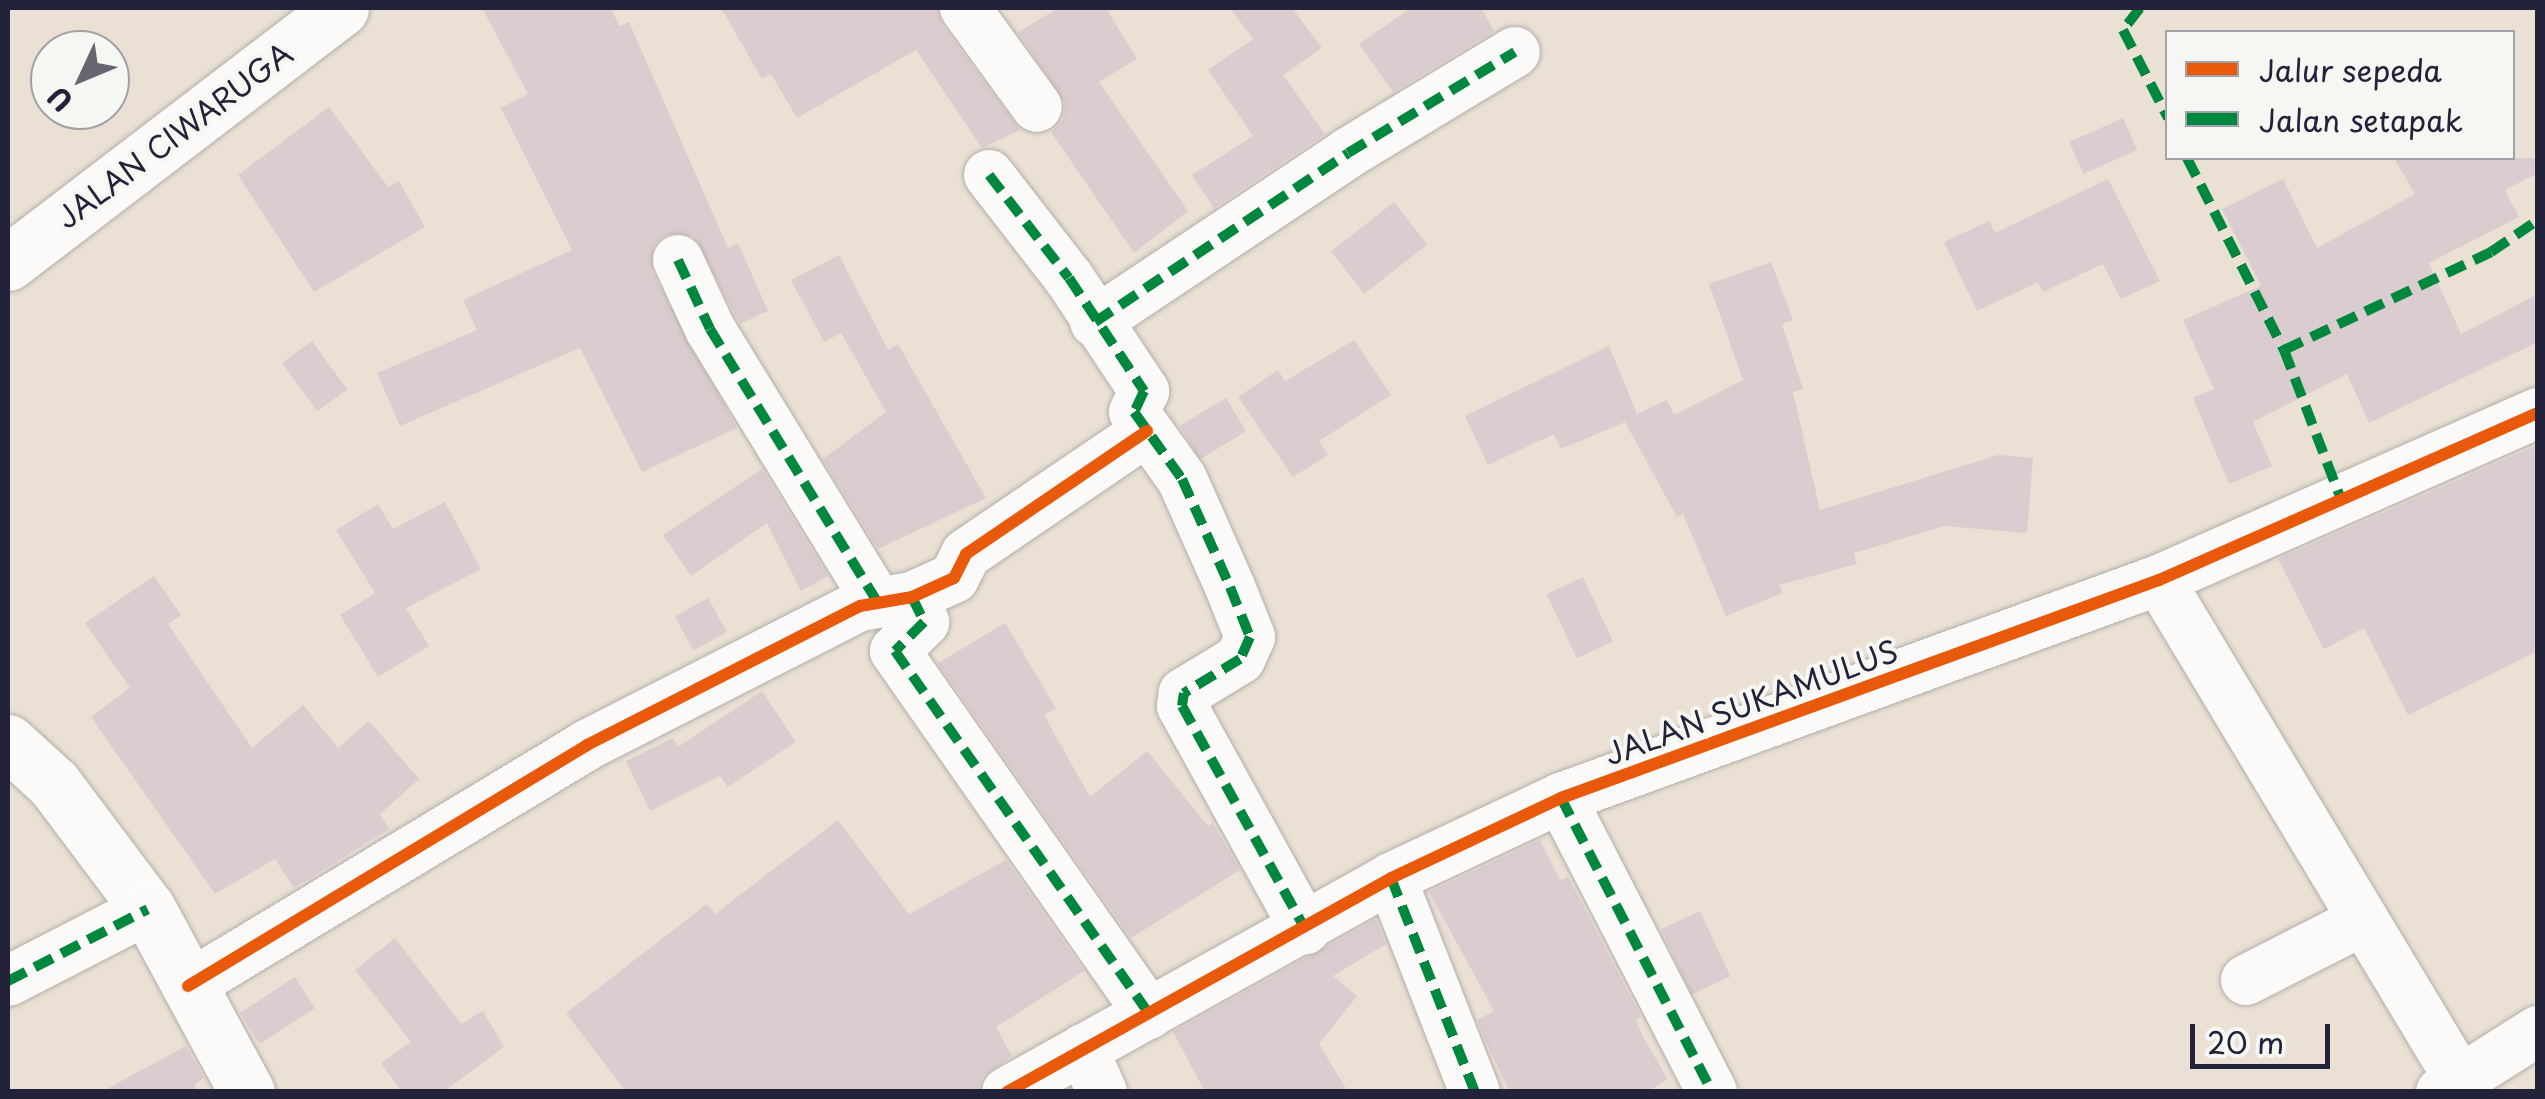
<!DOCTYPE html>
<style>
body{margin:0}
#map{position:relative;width:2545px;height:1099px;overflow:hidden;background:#eae0d4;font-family:"Playpen Sans",sans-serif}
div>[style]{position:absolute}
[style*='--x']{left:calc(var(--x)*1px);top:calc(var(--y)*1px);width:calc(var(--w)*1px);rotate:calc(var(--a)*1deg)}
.building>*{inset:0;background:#dbcdcf;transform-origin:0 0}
.roads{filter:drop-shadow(0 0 2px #b4aea9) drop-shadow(0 0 2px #b4aea9)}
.street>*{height:50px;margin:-25px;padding:0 25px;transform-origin:25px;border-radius:25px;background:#fcfaf9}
.secondary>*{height:55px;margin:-27.5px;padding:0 27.5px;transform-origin:27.5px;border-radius:27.5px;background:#fcfaf9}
.quiet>*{height:10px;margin-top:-5px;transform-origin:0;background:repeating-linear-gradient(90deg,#00873e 0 20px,transparent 0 30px)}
.cycleway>*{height:12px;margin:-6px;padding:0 6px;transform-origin:6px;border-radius:6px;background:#e8590c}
span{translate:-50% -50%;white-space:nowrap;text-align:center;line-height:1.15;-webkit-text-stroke:8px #f6f6f2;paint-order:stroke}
.street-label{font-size:30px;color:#22223b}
.frame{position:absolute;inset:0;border:10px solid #22223b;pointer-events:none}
.legend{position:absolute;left:2165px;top:30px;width:350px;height:130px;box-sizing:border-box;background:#f6f6f2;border:2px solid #a1a1a9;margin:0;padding:12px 18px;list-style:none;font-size:30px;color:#22223b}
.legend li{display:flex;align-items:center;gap:20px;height:50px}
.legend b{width:50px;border:2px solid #a1a1a9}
.north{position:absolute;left:30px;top:30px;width:100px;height:100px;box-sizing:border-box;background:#f6f6f2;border:2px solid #a1a1a9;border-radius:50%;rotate:226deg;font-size:28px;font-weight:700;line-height:40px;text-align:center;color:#22223b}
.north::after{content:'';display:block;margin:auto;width:35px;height:45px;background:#686471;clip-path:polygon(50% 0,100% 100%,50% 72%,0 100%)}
.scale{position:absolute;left:2190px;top:1024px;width:140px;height:45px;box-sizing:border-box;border:5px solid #22223b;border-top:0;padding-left:12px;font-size:30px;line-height:35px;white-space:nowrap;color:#22223b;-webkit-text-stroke:8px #f6f6f2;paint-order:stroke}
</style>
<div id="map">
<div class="building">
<i style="clip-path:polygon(482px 8px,610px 8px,620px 26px,629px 22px,728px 248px,738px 243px,768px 311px,740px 324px,694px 236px,667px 234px,654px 244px,652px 272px,737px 428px,642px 472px,580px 348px,400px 426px,377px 373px,477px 330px,463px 300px,572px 250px,501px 108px,528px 94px)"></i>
<i style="clip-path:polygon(721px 8px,937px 8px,942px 25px,1020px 130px,982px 148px,916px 50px,797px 118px,771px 74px,762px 79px)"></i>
<i style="clip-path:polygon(1059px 8px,1106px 8px,1137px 59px,1099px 82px,1188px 211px,1134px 253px,1051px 132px,1063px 120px,1065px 103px,1018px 32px)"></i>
<i style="clip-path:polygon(1230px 8px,1292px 8px,1322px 48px,1283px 75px,1325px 134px,1214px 208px,1192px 175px,1253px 136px,1208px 70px,1253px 39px)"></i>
<i style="clip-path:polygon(1411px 8px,1481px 8px,1494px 31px,1393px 92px,1359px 44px)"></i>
<i style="clip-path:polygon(329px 107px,388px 187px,399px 181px,425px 227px,314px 292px,238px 175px)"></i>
<i style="left:2123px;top:118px;width:35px;height:59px;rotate:66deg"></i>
<i style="clip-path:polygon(2394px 158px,2538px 158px,2538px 173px,2505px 190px,2519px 217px,2429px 263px,2461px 334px,2538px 294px,2538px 342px,2369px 423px,2347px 374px,2253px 422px,2272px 466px,2229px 484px,2193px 398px,2214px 389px,2183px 320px,2261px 286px,2222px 209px,2283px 179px,2317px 248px,2415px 194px)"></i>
<i style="clip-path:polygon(2108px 179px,2160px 281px,2121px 299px,2103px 264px,2043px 292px,2038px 282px,1977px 311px,1944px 242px,1989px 221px,1995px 233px)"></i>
<i style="left:1394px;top:202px;width:54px;height:80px;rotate:52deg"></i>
<i style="clip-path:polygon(839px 255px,888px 350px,898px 344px,986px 498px,878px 549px,823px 459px,886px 412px,841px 333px,824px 342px,791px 280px)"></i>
<i style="clip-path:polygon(1771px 262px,1793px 320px,1782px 324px,1803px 389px,1793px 392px,1820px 510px,1998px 455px,2033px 458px,2027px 533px,1945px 526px,1854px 553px,1857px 564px,1779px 585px,1782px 593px,1726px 616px,1683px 514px,1677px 517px,1625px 422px,1561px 449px,1554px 434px,1488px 465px,1465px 416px,1609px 346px,1637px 414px,1667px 400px,1674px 415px,1743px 380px,1709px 284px)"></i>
<i style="clip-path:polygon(1354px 340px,1391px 395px,1319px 441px,1328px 455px,1293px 477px,1238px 397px,1278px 370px,1285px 381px)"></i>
<i style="left:312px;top:341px;width:60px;height:37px;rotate:54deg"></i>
<i style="left:1226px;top:398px;width:39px;height:54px;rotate:59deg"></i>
<i style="clip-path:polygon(2538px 445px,2538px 651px,2408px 715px,2364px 628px,2324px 649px,2278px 559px)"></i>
<i style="clip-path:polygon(762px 469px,828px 576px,801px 591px,767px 523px,691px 576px,663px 535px)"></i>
<i style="clip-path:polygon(445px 502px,481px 569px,406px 608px,429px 646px,378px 677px,340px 615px,375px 593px,336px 530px,378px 504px,393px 529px)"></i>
<i style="clip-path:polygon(154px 576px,181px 615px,168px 624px,252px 748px,303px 705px,338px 748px,369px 721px,419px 779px,380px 814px,389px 829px,294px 888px,275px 859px,215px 894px,91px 717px,130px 688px,85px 623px)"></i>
<i style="left:1583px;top:577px;width:71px;height:40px;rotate:65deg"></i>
<i style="left:708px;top:598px;width:39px;height:38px;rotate:61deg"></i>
<i style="clip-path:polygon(1005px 623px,1056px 708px,1044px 715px,1090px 797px,1147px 751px,1208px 826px,1213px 823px,1240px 870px,1131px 938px,938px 663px)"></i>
<i style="clip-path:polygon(762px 691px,796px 742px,728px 787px,720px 776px,650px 811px,626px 761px,673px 738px,678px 747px)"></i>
<i style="clip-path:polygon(838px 820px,909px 914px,1006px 860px,1084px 971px,996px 1027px,1012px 1056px,983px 1076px,977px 1092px,626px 1092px,566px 1013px,707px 904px,715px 914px)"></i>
<i style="clip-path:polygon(1540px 840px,1560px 880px,1568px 877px,1641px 1017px,1636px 1020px,1643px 1037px,1668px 1079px,1647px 1092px,1510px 1092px,1489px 1049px,1477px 1020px,1494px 1011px,1429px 892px)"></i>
<i style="left:1700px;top:911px;width:72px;height:43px;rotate:65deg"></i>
<i style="clip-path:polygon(1376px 919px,1386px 944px,1333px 976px,1357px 996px,1319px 1044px,1348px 1092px,1205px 1092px,1173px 1032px)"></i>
<i style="clip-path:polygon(395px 938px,461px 1024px,483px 1011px,504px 1047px,443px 1092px,402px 1092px,381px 1063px,411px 1042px,355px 970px)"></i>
<i style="left:295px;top:977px;width:37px;height:66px;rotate:57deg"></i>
<i style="clip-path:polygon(186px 1046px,204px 1078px,194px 1085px,199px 1092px,101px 1092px)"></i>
</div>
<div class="roads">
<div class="street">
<i style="--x:965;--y:8;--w:122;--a:54"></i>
<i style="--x:989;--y:175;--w:130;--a:52.2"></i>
<i style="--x:1069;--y:278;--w:136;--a:56.4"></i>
<i style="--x:1144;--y:391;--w:23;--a:115"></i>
<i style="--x:1134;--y:412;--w:82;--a:54.4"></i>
<i style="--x:1182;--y:479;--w:118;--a:66"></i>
<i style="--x:1230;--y:587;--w:54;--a:68.2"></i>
<i style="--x:1250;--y:637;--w:24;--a:114"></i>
<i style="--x:1240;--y:659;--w:66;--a:148.7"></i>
<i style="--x:1184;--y:693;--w:13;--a:99"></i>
<i style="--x:1182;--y:706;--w:255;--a:61.1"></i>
<i style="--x:678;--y:260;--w:76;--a:65.1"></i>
<i style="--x:710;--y:329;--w:321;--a:58.5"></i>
<i style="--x:1095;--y:322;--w:304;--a:-33.7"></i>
<i style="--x:1348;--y:153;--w:195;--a:-31.2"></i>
<i style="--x:2159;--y:580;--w:598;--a:58.97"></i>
<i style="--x:912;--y:597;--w:28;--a:64"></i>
<i style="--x:924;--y:622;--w:41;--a:135"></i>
<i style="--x:895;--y:651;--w:443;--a:55"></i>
<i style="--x:1561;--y:798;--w:331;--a:62.8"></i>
<i style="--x:1391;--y:878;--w:230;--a:68.6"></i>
<i style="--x:2246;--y:980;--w:128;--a:-27"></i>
<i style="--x:8;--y:981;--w:157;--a:-27.2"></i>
<i style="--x:188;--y:986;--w:466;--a:-31.1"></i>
<i style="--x:587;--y:745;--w:306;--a:-27"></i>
<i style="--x:860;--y:606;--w:53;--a:-9.8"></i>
<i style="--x:912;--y:597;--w:46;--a:-24.3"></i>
<i style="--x:954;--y:578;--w:27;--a:-63"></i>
<i style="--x:966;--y:554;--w:219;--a:-34.2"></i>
<i style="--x:1083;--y:1049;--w:47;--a:66.2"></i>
<i style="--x:1007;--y:1092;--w:440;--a:-29.1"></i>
<i style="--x:1391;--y:878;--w:188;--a:-25.2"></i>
<i style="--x:1561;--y:798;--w:636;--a:-20.03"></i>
<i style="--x:2159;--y:580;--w:414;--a:-23.8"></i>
<i style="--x:2441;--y:1092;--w:115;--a:-32.2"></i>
</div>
<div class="secondary">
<i style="--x:8;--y:263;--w:419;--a:-37.4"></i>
<i style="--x:8;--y:742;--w:62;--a:42.4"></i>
<i style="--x:54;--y:784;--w:156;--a:53.1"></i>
<i style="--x:148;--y:909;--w:208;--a:61.6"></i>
</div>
</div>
<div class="quiet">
<i style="--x:2140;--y:8;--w:28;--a:128"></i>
<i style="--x:2123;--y:30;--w:99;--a:62.9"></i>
<i style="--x:2187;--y:158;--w:215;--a:63.2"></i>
<i style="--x:2284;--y:350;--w:163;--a:69.1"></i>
<i style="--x:989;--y:175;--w:130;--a:52.2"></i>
<i style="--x:1069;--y:278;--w:136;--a:56.4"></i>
<i style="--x:1144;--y:391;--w:23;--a:115"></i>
<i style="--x:1134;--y:412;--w:82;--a:54.4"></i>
<i style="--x:1182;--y:479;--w:118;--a:66"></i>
<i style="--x:1230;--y:587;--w:54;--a:68.2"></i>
<i style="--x:1250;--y:637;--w:24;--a:114"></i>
<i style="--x:1240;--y:659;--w:66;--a:148.7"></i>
<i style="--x:1184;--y:693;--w:13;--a:99"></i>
<i style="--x:1182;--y:706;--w:255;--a:61.1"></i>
<i style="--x:678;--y:260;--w:76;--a:65.1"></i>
<i style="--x:710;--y:329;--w:321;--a:58.5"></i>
<i style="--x:1095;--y:322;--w:304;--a:-33.7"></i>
<i style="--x:1348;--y:153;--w:195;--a:-31.2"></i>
<i style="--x:2284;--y:350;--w:229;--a:-25.3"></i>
<i style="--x:2491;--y:252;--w:57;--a:-34.2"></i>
<i style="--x:912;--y:597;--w:28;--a:64"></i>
<i style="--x:924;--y:622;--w:41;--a:135"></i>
<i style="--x:895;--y:651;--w:443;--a:55"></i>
<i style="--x:1561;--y:798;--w:331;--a:62.8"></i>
<i style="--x:1391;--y:878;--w:230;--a:68.6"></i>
<i style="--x:8;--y:981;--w:157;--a:-27.2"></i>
</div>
<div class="cycleway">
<i style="--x:188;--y:986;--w:466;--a:-31.1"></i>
<i style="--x:587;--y:745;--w:306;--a:-27"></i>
<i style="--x:860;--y:606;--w:53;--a:-9.8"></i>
<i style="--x:912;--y:597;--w:46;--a:-24.3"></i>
<i style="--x:954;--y:578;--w:27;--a:-63"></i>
<i style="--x:966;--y:554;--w:219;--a:-34.2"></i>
<i style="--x:1007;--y:1092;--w:440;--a:-29.1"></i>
<i style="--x:1391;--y:878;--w:188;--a:-25.2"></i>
<i style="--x:1561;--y:798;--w:636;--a:-20.03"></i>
<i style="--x:2159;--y:580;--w:414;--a:-23.8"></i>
</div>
<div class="street-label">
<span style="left:174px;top:135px;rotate:-37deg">JALAN CIWARUGA</span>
<span style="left:1751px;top:702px;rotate:-20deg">JALAN SUKAMULUS</span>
</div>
<div class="frame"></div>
<ul class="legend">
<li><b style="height:12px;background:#e8590c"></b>Jalur sepeda</li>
<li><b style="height:12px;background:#00873e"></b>Jalan setapak</li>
</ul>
<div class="north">U</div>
<div class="scale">20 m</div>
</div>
